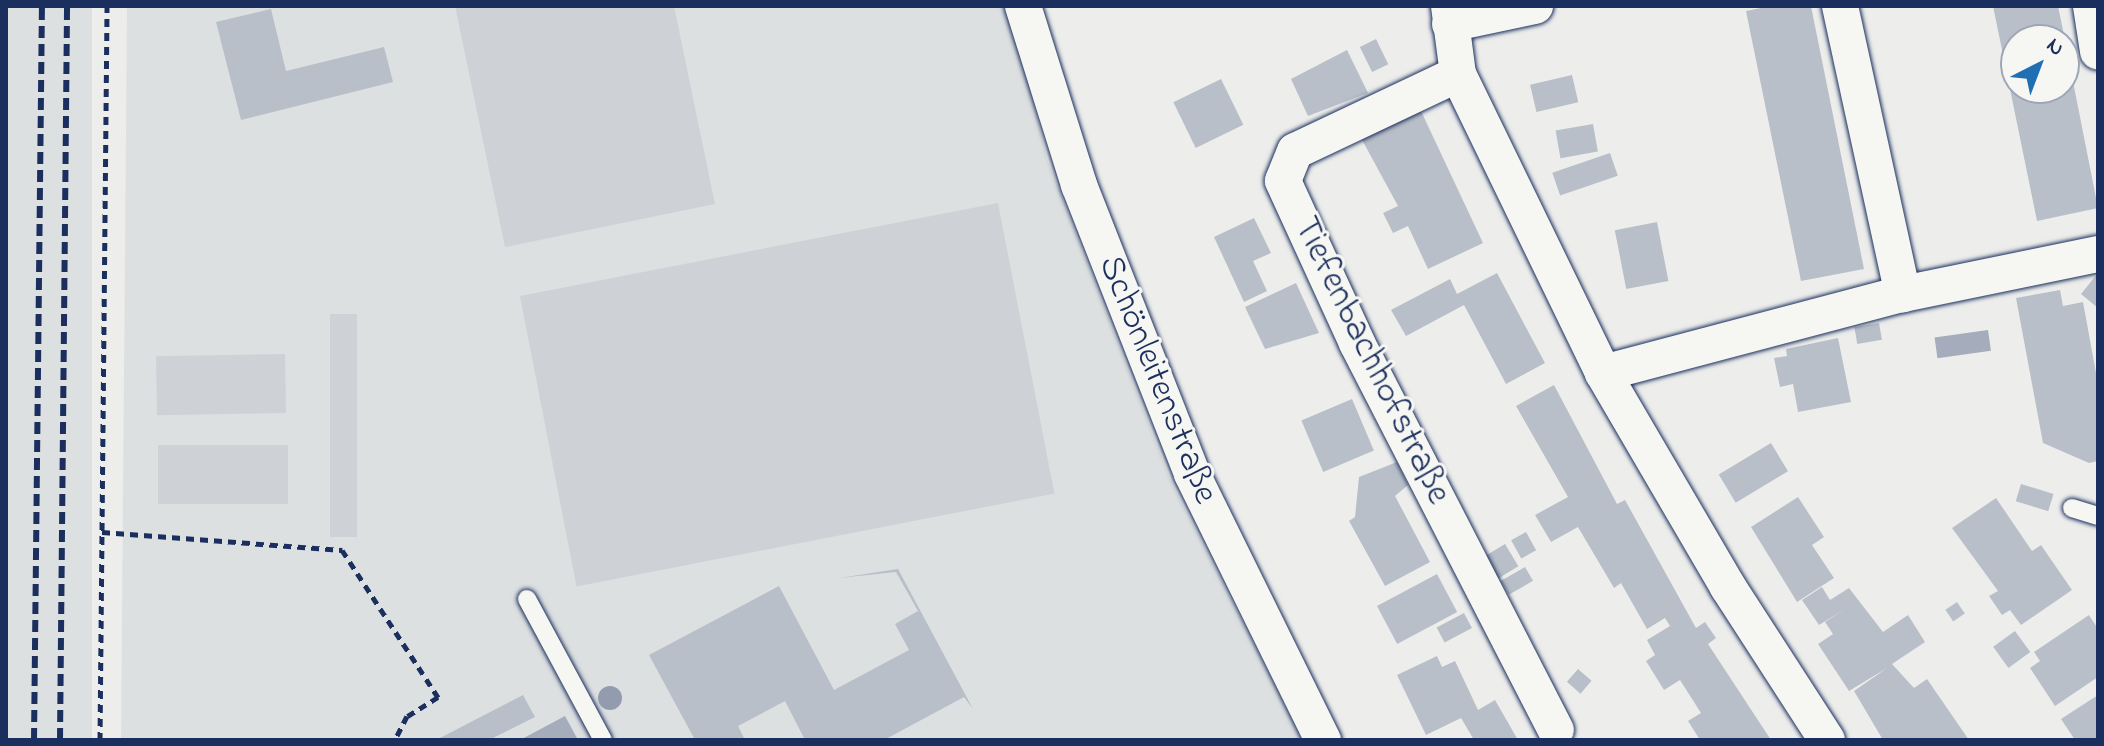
<!DOCTYPE html>
<meta charset="utf-8">
<style>
body{margin:0}
#map{position:relative;width:2104px;height:746px;overflow:hidden;background:#edeeec;font-family:"Indie Flower",sans-serif}
div>[style]{position:absolute}
[style*='--x']{left:calc(var(--x)*1px);top:calc(var(--y)*1px);width:calc(var(--w)*1px);rotate:calc(var(--a)*1deg)}
.built>*{inset:0;background:#dde0e1;transform-origin:0 0}
.green>*{inset:0;background:#ced2d7;transform-origin:0 0}
.water>*{inset:0;background:#a5acbc;transform-origin:0 0}
.building>*{inset:0;background:#b9bfc8;transform-origin:0 0}
.path>*{height:5px;margin-top:-2.5px;transform-origin:0;background:repeating-linear-gradient(90deg,#1b2f5e 0 8px,transparent 0 14px)}
.roads{filter:drop-shadow(0 0 2px #1b2f5e) drop-shadow(0 0 2px #1b2f5e)}
.lane>*{height:18px;margin:-9px;padding:0 9px;transform-origin:9px;border-radius:9px;background:#f6f6f2}
.street>*{height:36px;margin:-18px;padding:0 18px;transform-origin:18px;border-radius:18px;background:#f6f6f2}
.rail>*{height:6px;margin-top:-3px;transform-origin:0;background:repeating-linear-gradient(90deg,#1b2f5e 0 12px,transparent 0 18px)}
.trees>*{width:24px;height:24px;margin:-12px;border-radius:50%;background:#929cae}
span{translate:-50% -50%;white-space:nowrap;text-align:center;line-height:1.15;-webkit-text-stroke:6px #f6f6f2;paint-order:stroke}
.street-label{font-size:36px;color:#1b2f5e}
.frame{position:absolute;inset:0;border:8px solid #1b2f5e;pointer-events:none}
.north{position:absolute;left:2000px;top:24px;width:80px;height:80px;box-sizing:border-box;background:#f6f6f2;border:2px solid #9ea6b7;border-radius:50%;rotate:42deg;font-size:22px;font-weight:700;line-height:32px;text-align:center;color:#1b2f5e}
.north::after{content:'';display:block;margin:auto;width:28px;height:36px;background:#1f6fb2;clip-path:polygon(50% 0,100% 100%,50% 72%,0 100%)}
</style>
<div id="map">
<div class="built">
<i style="left:6px;top:6px;width:86px;height:734px"></i>
<i style="clip-path:polygon(127px 6px,1010px 6px,1047px 159px,1171px 482px,1303px 740px,121px 740px)"></i>
</div>
<div class="green">
<i style="clip-path:polygon(455px 6px,674px 6px,715px 204px,505px 247px)"></i>
<i style="left:998px;top:203px;width:296px;height:487px;rotate:79deg"></i>
<i style="left:330px;top:314px;width:27px;height:223px"></i>
<i style="left:285px;top:354px;width:59px;height:129px;rotate:89deg"></i>
<i style="left:288px;top:445px;width:59px;height:130px;rotate:90deg"></i>
</div>
<div class="water">
<i style="left:1988px;top:330px;width:21px;height:54px;rotate:82deg"></i>
<i style="clip-path:polygon(565px 716px,578px 740px,520px 740px)"></i>
</div>
<div class="building">
<i style="clip-path:polygon(1771px 6px,1811px 6px,1864px 269px,1801px 281px,1746px 11px)"></i>
<i style="clip-path:polygon(1993px 6px,2058px 6px,2065px 40px,2016px 40px,2016px 88px,2064px 88px,2065px 41px,2098px 208px,2037px 221px)"></i>
<i style="clip-path:polygon(271px 9px,286px 71px,384px 47px,393px 82px,241px 120px,216px 22px)"></i>
<i style="left:1376px;top:39px;width:28px;height:18px;rotate:64deg"></i>
<i style="clip-path:polygon(1347px 50px,1368px 93px,1308px 116px,1291px 79px)"></i>
<i style="left:1572px;top:75px;width:28px;height:43px;rotate:77deg"></i>
<i style="left:1221px;top:79px;width:51px;height:53px;rotate:64deg"></i>
<i style="clip-path:polygon(1421px 111px,1483px 243px,1428px 269px,1408px 226px,1393px 233px,1383px 213px,1398px 206px,1361px 138px)"></i>
<i style="left:1593px;top:124px;width:28px;height:38px;rotate:80deg"></i>
<i style="left:1610px;top:153px;width:24px;height:61px;rotate:71deg"></i>
<i style="clip-path:polygon(1254px 218px,1271px 253px,1253px 261px,1267px 291px,1244px 302px,1214px 237px)"></i>
<i style="left:1657px;top:222px;width:60px;height:43px;rotate:79deg"></i>
<i style="clip-path:polygon(1497px 273px,1545px 363px,1506px 384px,1464px 305px,1406px 336px,1391px 310px,1450px 279px,1457px 294px)"></i>
<i style="clip-path:polygon(2098px 273px,2098px 308px,2081px 294px)"></i>
<i style="clip-path:polygon(1296px 283px,1319px 333px,1265px 349px,1245px 307px)"></i>
<i style="clip-path:polygon(2060px 290px,2063px 306px,2083px 302px,2098px 384px,2098px 461px,2089px 463px,2043px 443px,2016px 298px)"></i>
<i style="left:1879px;top:323px;width:17px;height:25px;rotate:80deg"></i>
<i style="clip-path:polygon(1838px 338px,1851px 402px,1798px 412px,1793px 384px,1780px 387px,1774px 358px,1787px 356px,1786px 349px)"></i>
<i style="clip-path:polygon(1554px 385px,1617px 504px,1625px 500px,1696px 628px,1705px 622px,1716px 638px,1708px 644px,1771px 740px,1700px 740px,1688px 721px,1701px 713px,1680px 680px,1664px 690px,1646px 661px,1655px 655px,1647px 640px,1670px 626px,1665px 618px,1647px 629px,1621px 583px,1614px 588px,1578px 527px,1551px 542px,1535px 515px,1568px 497px,1516px 406px)"></i>
<i style="left:1352px;top:399px;width:56px;height:55px;rotate:67deg"></i>
<i style="left:1771px;top:443px;width:33px;height:61px;rotate:59deg"></i>
<i style="clip-path:polygon(1397px 462px,1408px 485px,1395px 496px,1430px 562px,1385px 586px,1349px 521px,1355px 517px,1359px 477px)"></i>
<i style="left:2021px;top:484px;width:34px;height:18px;rotate:17deg"></i>
<i style="clip-path:polygon(1798px 497px,1824px 537px,1812px 545px,1834px 578px,1797px 602px,1751px 527px)"></i>
<i style="clip-path:polygon(1996px 498px,2032px 551px,2041px 545px,2072px 590px,2021px 625px,2010px 610px,2002px 615px,1989px 596px,1998px 591px,1952px 528px)"></i>
<i style="left:1526px;top:532px;width:21px;height:17px;rotate:61deg"></i>
<i style="left:1505px;top:544px;width:26px;height:26px;rotate:59deg"></i>
<i style="left:1525px;top:567px;width:16px;height:28px;rotate:60deg"></i>
<i style="clip-path:polygon(898px 569px,973px 709px,964px 697px,884px 740px,805px 740px,785px 701px,738px 726px,745px 740px,695px 740px,649px 655px,779px 586px,834px 690px,909px 650px,895px 624px,918px 611px,896px 572px,839px 578px)"></i>
<i style="left:1437px;top:574px;width:43px;height:68px;rotate:62deg"></i>
<i style="clip-path:polygon(1822px 587px,1830px 600px,1849px 588px,1883px 632px,1908px 615px,1925px 642px,1892px 664px,1914px 688px,1927px 679px,1969px 740px,1883px 740px,1854px 691px,1887px 668px,1849px 691px,1818px 644px,1833px 634px,1825px 622px,1845px 609px,1819px 625px,1802px 600px)"></i>
<i style="left:1957px;top:602px;width:14px;height:14px;rotate:56deg"></i>
<i style="left:1464px;top:613px;width:17px;height:31px;rotate:62deg"></i>
<i style="clip-path:polygon(2089px 615px,2098px 629px,2098px 677px,2055px 706px,2030px 668px,2040px 661px,2034px 652px)"></i>
<i style="left:2015px;top:631px;width:26px;height:27px;rotate:54deg"></i>
<i style="clip-path:polygon(1437px 656px,1442px 667px,1455px 661px,1478px 710px,1495px 700px,1518px 740px,1474px 740px,1461px 718px,1426px 735px,1397px 675px)"></i>
<i style="left:1578px;top:669px;width:18px;height:17px;rotate:41deg"></i>
<i style="clip-path:polygon(523px 695px,535px 717px,489px 740px,436px 740px)"></i>
<i style="clip-path:polygon(2098px 695px,2098px 740px,2075px 740px,2061px 719px)"></i>
</div>
<div class="path">
<i style="--x:102;--y:532;--w:241;--a:4.3"></i>
<i style="--x:342;--y:550;--w:176;--a:56.9"></i>
<i style="--x:438;--y:697;--w:36;--a:148"></i>
<i style="--x:407;--y:716;--w:27;--a:117"></i>
<i style="--x:100;--y:740;--w:734;--a:-89.45"></i>
</div>
<div class="roads">
<div class="lane">
<i style="--x:2072;--y:508;--w:27;--a:17"></i>
<i style="--x:527;--y:599;--w:160;--a:61.7"></i>
</div>
<div class="street">
<i style="--x:1023;--y:6;--w:188;--a:72.6"></i>
<i style="--x:1079;--y:185;--w:310;--a:68.6"></i>
<i style="--x:1192;--y:474;--w:297;--a:63.8"></i>
<i style="--x:1449;--y:6;--w:69;--a:82.5"></i>
<i style="--x:1458;--y:74;--w:332;--a:64.1"></i>
<i style="--x:1603;--y:373;--w:248;--a:59.7"></i>
<i style="--x:1728;--y:587;--w:182;--a:57.1"></i>
<i style="--x:1840;--y:6;--w:295;--a:77.7"></i>
<i style="--x:2091;--y:6;--w:46;--a:81.2"></i>
<i style="--x:1450;--y:24;--w:87;--a:-12"></i>
<i style="--x:1458;--y:74;--w:180;--a:154.7"></i>
<i style="--x:1295;--y:151;--w:32;--a:112"></i>
<i style="--x:1283;--y:181;--w:178;--a:65.4"></i>
<i style="--x:1357;--y:343;--w:435;--a:62.8"></i>
<i style="--x:1603;--y:373;--w:310;--a:-14.8"></i>
<i style="--x:1903;--y:294;--w:199;--a:-11.6"></i>
</div>
</div>
<div class="rail">
<i style="--x:34;--y:740;--w:734;--a:-89.38"></i>
<i style="--x:60;--y:740;--w:734;--a:-89.45"></i>
</div>
<div class="trees">
<i style="left:610px;top:698px"></i>
</div>
<div class="street-label">
<span style="left:1371px;top:361px;rotate:64deg">Tiefenbachhofstraße</span>
<span style="left:1157px;top:380px;rotate:68deg">Schönleitenstraße</span>
</div>
<div class="frame"></div>
<div class="north">N</div>
</div>
